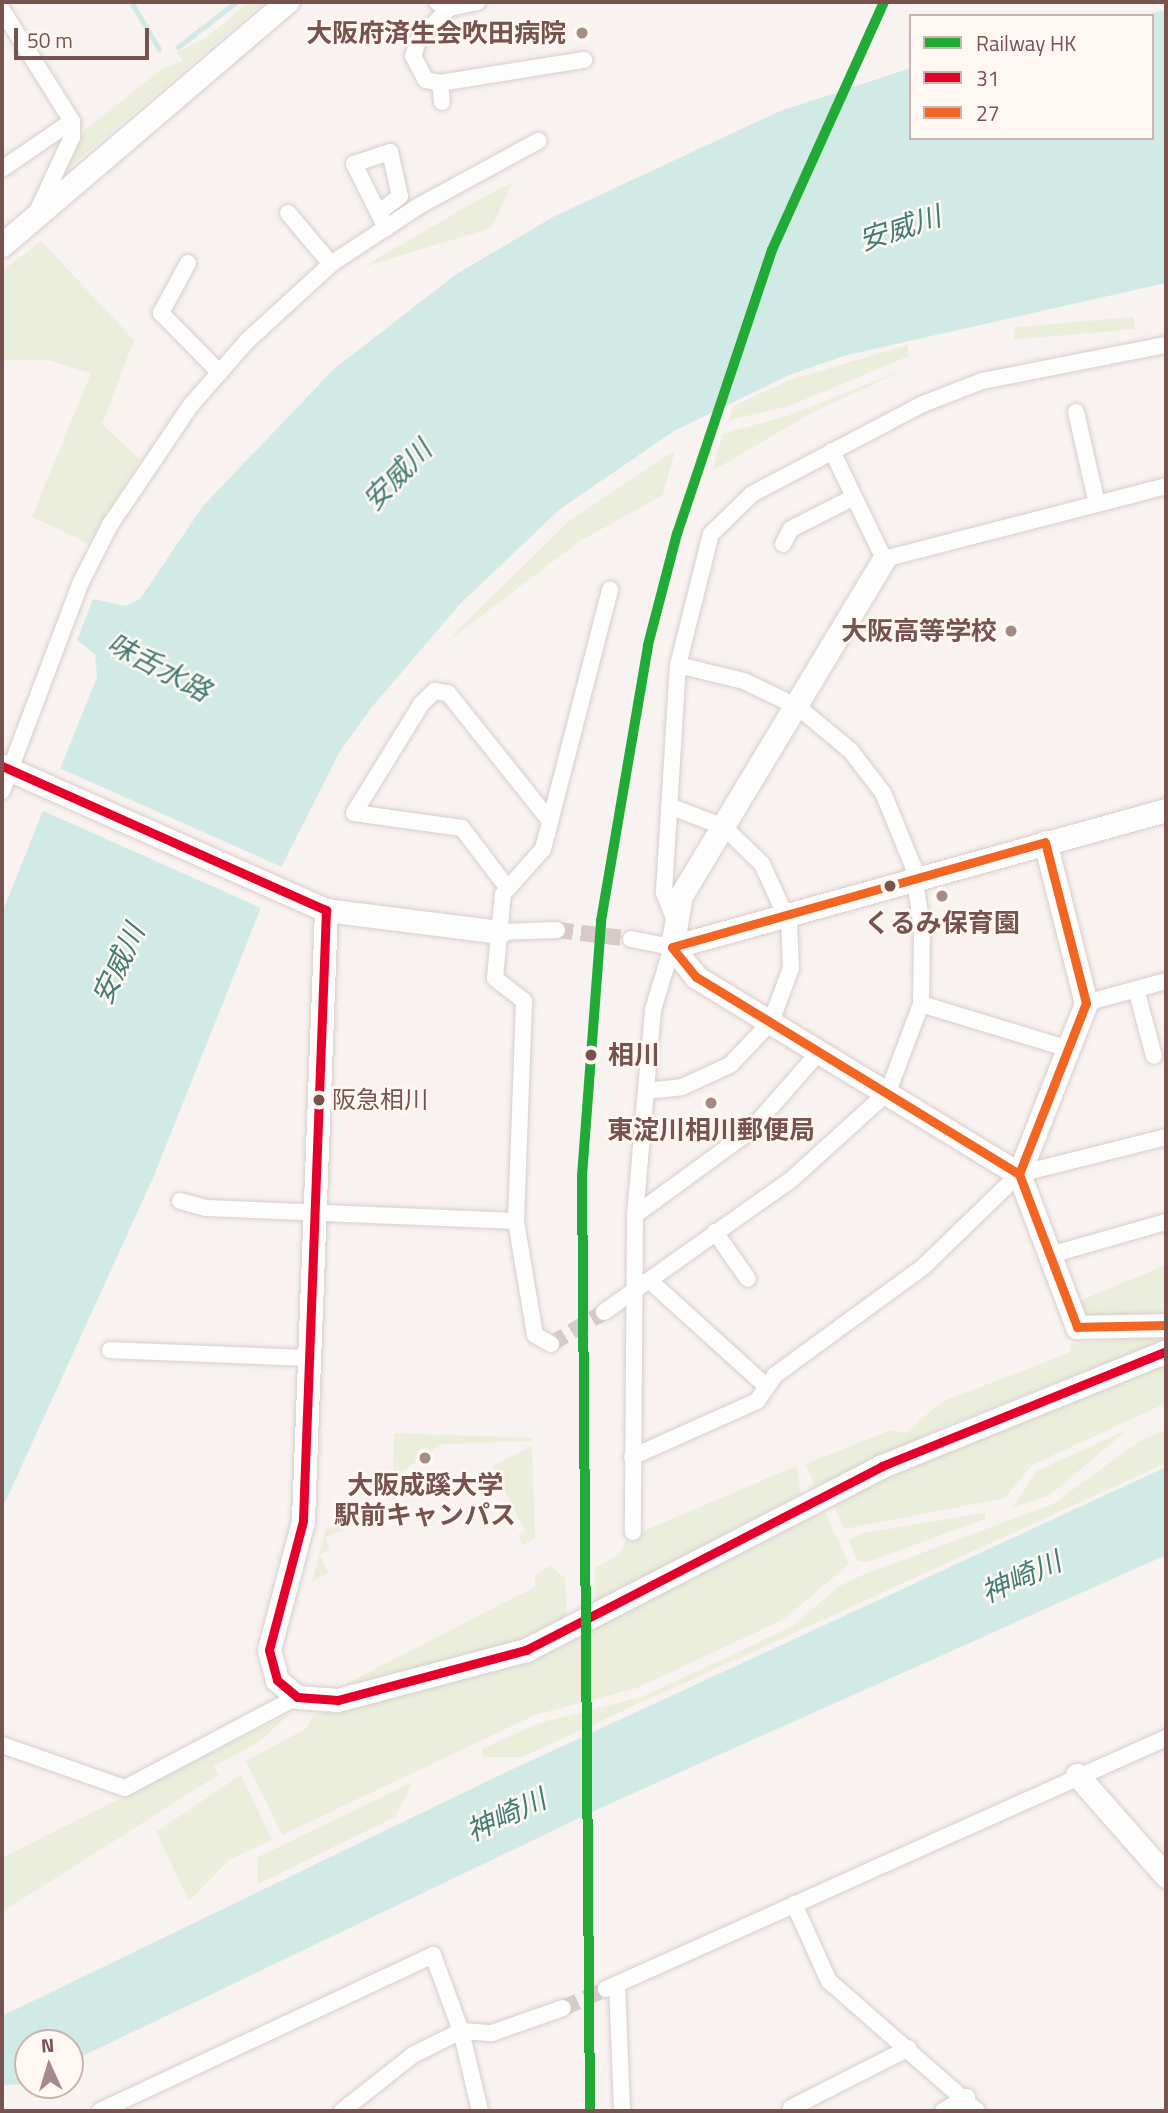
<!DOCTYPE html>
<meta charset="utf-8">
<style>
body{margin:0}
#map{position:relative;width:1168px;height:2113px;overflow:hidden;background:#f8f2f0;font-family:"Titillium Web","Noto Sans JP",sans-serif}
div>[style]{position:absolute}
[style*='--x']{left:calc(var(--x)*1px);top:calc(var(--y)*1px);width:calc(var(--w)*1px);rotate:calc(var(--a)*1deg)}
.green>*{inset:0;background:#eaeedb;transform-origin:0 0}
.water>*{inset:0;background:#d1eae6}
.pier>*{inset:0;background:#f8f2f0;transform-origin:0 0}
.stream>*{height:5px;margin:-2.5px;padding:0 2.5px;transform-origin:2.5px;border-radius:2.5px;background:#d1eae6}
.street-tunnel>*{height:16px;margin-top:-8px;transform-origin:0;background:repeating-linear-gradient(90deg,#d8cac8 0 16px,transparent 0 24px)}
.roads{filter:drop-shadow(0 0 2px #d8cecc) drop-shadow(0 0 2px #d8cecc)}
.street>*{height:16px;margin:-8px;padding:0 8px;transform-origin:8px;border-radius:8px;background:#fefdfd}
.secondary>*{height:23px;margin:-11.5px;padding:0 11.5px;transform-origin:11.5px;border-radius:11.5px;background:#fefdfd}
.bus-1>*{height:9px;margin:-4.5px;padding:0 4.5px;transform-origin:4.5px;border-radius:4.5px;background:#e4002b}
.bus-2>*{height:9px;margin:-4.5px;padding:0 4.5px;transform-origin:4.5px;border-radius:4.5px;background:#f26522}
.rail-1>*{height:10px;margin:-5px;padding:0 5px;transform-origin:5px;border-radius:5px;background:#21ab36}
.dots>*{width:19px;height:19px;translate:-50% -50%;box-sizing:border-box;border:4px solid #fff7f2;border-radius:50%}
span{translate:-50% -50%;white-space:nowrap;text-align:center;line-height:1.15;-webkit-text-stroke:5px #fff7f2;paint-order:stroke}
.bus-label{font-size:24px;color:#78524e}
.left{translate:0 -50%;text-align:left}
.poi-label{font-size:26px;color:#78524e;font-weight:700}
.right{translate:-100% -50%;text-align:right}
.stop-label{font-size:26px;color:#78524e;font-weight:700}
.water-label{font-size:28px;color:#427c76;font-style:italic}
.frame{position:absolute;inset:0;border:4px solid #78524e;pointer-events:none}
.legend{position:absolute;left:909px;top:14px;width:245px;height:126px;box-sizing:border-box;background:#fff7f2;border:2px solid #c9b5b0;margin:0;padding:9px 12px;list-style:none;font-size:21px;color:#78524e}
.legend li{display:flex;align-items:center;gap:14px;height:35px}
.legend b{width:35px;border:2px solid #c9b5b0}
.north{position:absolute;left:14px;top:2029px;width:70px;height:70px;box-sizing:border-box;background:#fff7f2;border:2px solid #c9b5b0;border-radius:50%;rotate:356deg;font-size:19px;font-weight:700;line-height:28px;text-align:center;color:#78524e}
.north::after{content:'';display:block;margin:auto;width:24px;height:32px;background:#a58a87;clip-path:polygon(50% 0,100% 100%,50% 72%,0 100%)}
.scale{position:absolute;left:14px;top:28px;width:135px;height:32px;box-sizing:border-box;border:4px solid #78524e;border-top:0;padding-left:9px;font-size:21px;line-height:24px;white-space:nowrap;color:#78524e;-webkit-text-stroke:5px #fff7f2;paint-order:stroke}
</style>
<div id="map">
<div class="green">
<i style="clip-path:polygon(249px 2px,264px 2px,62px 174px,85px 130px,162px 69px,183px 61px,177px 52px,209px 36px)"></i>
<i style="clip-path:polygon(513px 182px,491px 228px,363px 267px,471px 204px)"></i>
<i style="clip-path:polygon(41px 241px,134px 340px,102px 424px,140px 460px,88px 543px,32px 517px,91px 373px,48px 360px,2px 360px,2px 271px)"></i>
<i style="left:1134px;top:317px;width:12px;height:121px;rotate:85deg"></i>
<i style="clip-path:polygon(907px 345px,909px 356px,789px 406px,729px 420px,733px 406px,790px 380px)"></i>
<i style="clip-path:polygon(905px 369px,808px 415px,712px 471px,723px 434px,790px 415px)"></i>
<i style="clip-path:polygon(675px 450px,663px 495px,580px 541px,445px 643px,569px 521px)"></i>
<i style="clip-path:polygon(1166px 1265px,1166px 1315px,1094px 1323px,1076px 1314px,1072px 1304px)"></i>
<i style="clip-path:polygon(1166px 1334px,1166px 1339px,950px 1424px,815px 1487px,806px 1464px,888px 1431px,907px 1432px,941px 1402px,1069px 1353px,1071px 1344px)"></i>
<i style="clip-path:polygon(1166px 1363px,1166px 1403px,1032px 1465px,1005px 1498px,844px 1529px,832px 1501px)"></i>
<i style="clip-path:polygon(1127px 1430px,1050px 1495px,1013px 1507px,1037px 1471px)"></i>
<i style="clip-path:polygon(1166px 1430px,1166px 1463px,522px 1757px,484px 1757px,482px 1749px,539px 1723px,642px 1697px,793px 1626px,838px 1587px,860px 1576px,1053px 1504px,1141px 1440px)"></i>
<i style="clip-path:polygon(394px 1433px,532px 1438px,532px 1441px,442px 1444px,379px 1488px,379px 1474px,393px 1474px)"></i>
<i style="clip-path:polygon(532px 1446px,535px 1538px,523px 1545px,518px 1535px,525px 1531px,492px 1466px)"></i>
<i style="clip-path:polygon(796px 1466px,801px 1494px,595px 1604px,595px 1568px,620px 1554px,627px 1538px)"></i>
<i style="clip-path:polygon(813px 1510px,817px 1516px,825px 1512px,849px 1564px,784px 1619px,637px 1688px,535px 1715px,282px 1835px,246px 1761px,307px 1728px,314px 1715px,541px 1657px)"></i>
<i style="clip-path:polygon(985px 1513px,985px 1519px,867px 1562px,858px 1561px,849px 1541px,859px 1534px)"></i>
<i style="clip-path:polygon(356px 1517px,368px 1518px,325px 1538px,330px 1550px,320px 1555px,329px 1573px,312px 1581px,326px 1529px)"></i>
<i style="clip-path:polygon(550px 1566px,565px 1578px,567px 1621px,532px 1639px,342px 1686px,535px 1587px,535px 1576px)"></i>
<i style="clip-path:polygon(289px 1714px,258px 1743px,214px 1766px,218px 1775px,2px 1912px,2px 1858px)"></i>
<i style="clip-path:polygon(241px 1775px,272px 1840px,229px 1860px,189px 1901px,156px 1832px)"></i>
<i style="clip-path:polygon(413px 1782px,395px 1817px,258px 1884px,258px 1857px)"></i>
</div>
<div class="water">
<i style="clip-path:polygon(1166px 10px,1166px 283px,847px 355px,789px 375px,674px 431px,560px 509px,460px 604px,371px 708px,339px 753px,262px 905px,153px 1178px,2px 1509px,2px 913px,97px 677px,95px 654px,77px 640px,93px 599px,126px 606px,140px 599px,203px 506px,334px 369px,455px 275px,553px 217px,780px 111px,911px 68px,911px 138px,1152px 138px,1152px 16px,1141px 16px)"></i>
<i style="clip-path:polygon(1166px 1467px,1166px 1555px,598px 1809px,70px 2062px,70px 2043px,28px 2043px,28px 2084px,2px 2085px,2px 2016px,498px 1776px)"></i>
</div>
<div class="pier">
<i style="left:55px;top:766px;width:250px;height:46px;rotate:24deg"></i>
</div>
<div class="stream">
<i style="--x:131;--y:2;--w:55;--a:59.2"></i>
<i style="--x:178;--y:47;--w:73;--a:-37.8"></i>
</div>
<div class="street-tunnel">
<i style="--x:557;--y:930;--w:75;--a:6.9"></i>
<i style="--x:551;--y:1344;--w:62;--a:-31.1"></i>
<i style="--x:563;--y:2008;--w:47;--a:-23.8"></i>
</div>
<div class="roads">
<div class="street">
<i style="--x:437;--y:2;--w:13;--a:27"></i>
<i style="--x:449;--y:8;--w:29;--a:-12"></i>
<i style="--x:449;--y:8;--w:45;--a:133.2"></i>
<i style="--x:418;--y:41;--w:16;--a:108"></i>
<i style="--x:413;--y:56;--w:27;--a:62"></i>
<i style="--x:426;--y:80;--w:14;--a:12"></i>
<i style="--x:440;--y:83;--w:146;--a:-9.1"></i>
<i style="--x:2;--y:10;--w:131;--a:57.8"></i>
<i style="--x:72;--y:121;--w:16;--a:90"></i>
<i style="--x:72;--y:137;--w:83;--a:115"></i>
<i style="--x:440;--y:83;--w:19;--a:84"></i>
<i style="--x:2;--y:169;--w:85;--a:-34.4"></i>
<i style="--x:381;--y:211;--w:24;--a:-38"></i>
<i style="--x:400;--y:196;--w:45;--a:-102.8"></i>
<i style="--x:390;--y:152;--w:38;--a:162"></i>
<i style="--x:354;--y:164;--w:72;--a:63.4"></i>
<i style="--x:288;--y:213;--w:67;--a:49.9"></i>
<i style="--x:188;--y:263;--w:57;--a:118.4"></i>
<i style="--x:161;--y:313;--w:84;--a:45.5"></i>
<i style="--x:1076;--y:412;--w:94;--a:77.1"></i>
<i style="--x:832;--y:451;--w:120;--a:64.3"></i>
<i style="--x:884;--y:559;--w:291;--a:-14.5"></i>
<i style="--x:783;--y:544;--w:17;--a:-62"></i>
<i style="--x:791;--y:529;--w:71;--a:-26.9"></i>
<i style="--x:2;--y:791;--w:223;--a:-69.3"></i>
<i style="--x:81;--y:582;--w:64;--a:-63"></i>
<i style="--x:110;--y:525;--w:145;--a:-56"></i>
<i style="--x:191;--y:405;--w:85;--a:-48.8"></i>
<i style="--x:247;--y:341;--w:114;--a:-42.5"></i>
<i style="--x:331;--y:264;--w:105;--a:-33.4"></i>
<i style="--x:419;--y:206;--w:136;--a:-28.6"></i>
<i style="--x:506;--y:886;--w:73;--a:-127.2"></i>
<i style="--x:462;--y:828;--w:109;--a:-172.1"></i>
<i style="--x:354;--y:813;--w:129;--a:-58.3"></i>
<i style="--x:422;--y:703;--w:18;--a:-43"></i>
<i style="--x:435;--y:691;--w:13;--a:9"></i>
<i style="--x:448;--y:693;--w:164;--a:51.4"></i>
<i style="--x:673;--y:916;--w:26;--a:-111"></i>
<i style="--x:664;--y:892;--w:227;--a:-86.5"></i>
<i style="--x:678;--y:665;--w:135;--a:-75.9"></i>
<i style="--x:711;--y:534;--w:57;--a:-44.3"></i>
<i style="--x:752;--y:494;--w:193;--a:-27.8"></i>
<i style="--x:923;--y:404;--w:63;--a:-21.3"></i>
<i style="--x:982;--y:381;--w:187;--a:-11.1"></i>
<i style="--x:500;--y:932;--w:57;--a:-2"></i>
<i style="--x:631;--y:939;--w:42;--a:11"></i>
<i style="--x:672;--y:947;--w:66;--a:106.8"></i>
<i style="--x:653;--y:1010;--w:206;--a:95"></i>
<i style="--x:635;--y:1215;--w:317;--a:90.4"></i>
<i style="--x:1136;--y:989;--w:69;--a:75"></i>
<i style="--x:1086;--y:1003;--w:83;--a:-15.4"></i>
<i style="--x:921;--y:1004;--w:155;--a:16.9"></i>
<i style="--x:646;--y:1091;--w:36;--a:-6"></i>
<i style="--x:682;--y:1087;--w:53;--a:-24.6"></i>
<i style="--x:730;--y:1065;--w:59;--a:-46.4"></i>
<i style="--x:771;--y:1022;--w:58;--a:-69.7"></i>
<i style="--x:791;--y:968;--w:45;--a:-92.5"></i>
<i style="--x:789;--y:923;--w:65;--a:-114.6"></i>
<i style="--x:762;--y:864;--w:53;--a:-135.8"></i>
<i style="--x:724;--y:827;--w:59;--a:-159.1"></i>
<i style="--x:180;--y:1201;--w:27;--a:15"></i>
<i style="--x:206;--y:1208;--w:310;--a:2.4"></i>
<i style="--x:635;--y:1215;--w:142;--a:-36.1"></i>
<i style="--x:750;--y:1131;--w:106;--a:-48.8"></i>
<i style="--x:715;--y:1232;--w:57;--a:54.9"></i>
<i style="--x:1050;--y:1255;--w:121;--a:-15.9"></i>
<i style="--x:649;--y:1280;--w:158;--a:42.2"></i>
<i style="--x:604;--y:1312;--w:232;--a:-35.3"></i>
<i style="--x:793;--y:1178;--w:128;--a:-42.2"></i>
<i style="--x:888;--y:1092;--w:94;--a:-69.4"></i>
<i style="--x:921;--y:1004;--w:75;--a:-89.2"></i>
<i style="--x:922;--y:929;--w:64;--a:-98.1"></i>
<i style="--x:913;--y:866;--w:79;--a:-112.3"></i>
<i style="--x:883;--y:793;--w:53;--a:-127.3"></i>
<i style="--x:851;--y:751;--w:69;--a:-140.3"></i>
<i style="--x:798;--y:707;--w:60;--a:-154.3"></i>
<i style="--x:744;--y:681;--w:68;--a:-166.4"></i>
<i style="--x:551;--y:1344;--w:18;--a:-151"></i>
<i style="--x:535;--y:1335;--w:116;--a:-99.5"></i>
<i style="--x:516;--y:1221;--w:220;--a:-87.9"></i>
<i style="--x:524;--y:1001;--w:37;--a:-142"></i>
<i style="--x:495;--y:978;--w:84;--a:-84.6"></i>
<i style="--x:503;--y:894;--w:60;--a:-48.4"></i>
<i style="--x:543;--y:849;--w:268;--a:-75.5"></i>
<i style="--x:110;--y:1350;--w:201;--a:2.3"></i>
<i style="--x:632;--y:1457;--w:137;--a:-24.1"></i>
<i style="--x:757;--y:1401;--w:32;--a:-55"></i>
<i style="--x:775;--y:1375;--w:183;--a:-36.1"></i>
<i style="--x:923;--y:1267;--w:134;--a:-44.1"></i>
<i style="--x:1019;--y:1174;--w:152;--a:-14.1"></i>
<i style="--x:2;--y:1745;--w:130;--a:19.3"></i>
<i style="--x:125;--y:1788;--w:195;--a:-27.9"></i>
<i style="--x:794;--y:1904;--w:85;--a:65.6"></i>
<i style="--x:829;--y:1981;--w:197;--a:41.3"></i>
<i style="--x:617;--y:1984;--w:127;--a:87.7"></i>
<i style="--x:606;--y:1989;--w:614;--a:-24.14"></i>
<i style="--x:791;--y:2108;--w:132;--a:-27"></i>
<i style="--x:100;--y:2111;--w:368;--a:-25.1"></i>
<i style="--x:433;--y:1955;--w:81;--a:69.8"></i>
<i style="--x:461;--y:2031;--w:82;--a:76.6"></i>
<i style="--x:342;--y:2111;--w:90;--a:-38.3"></i>
<i style="--x:413;--y:2055;--w:54;--a:-26.6"></i>
<i style="--x:461;--y:2031;--w:31;--a:4"></i>
<i style="--x:492;--y:2033;--w:75;--a:-19.4"></i>
<i style="--x:943;--y:2111;--w:28;--a:-30"></i>
</div>
<div class="secondary">
<i style="--x:2;--y:245;--w:375;--a:-40.5"></i>
<i style="--x:884;--y:559;--w:393;--a:121.1"></i>
<i style="--x:681;--y:895;--w:53;--a:99.8"></i>
<i style="--x:672;--y:947;--w:38;--a:51"></i>
<i style="--x:696;--y:977;--w:378;--a:31.4"></i>
<i style="--x:1019;--y:1174;--w:164;--a:69.2"></i>
<i style="--x:1077;--y:1327;--w:89;--a:-1.3"></i>
<i style="--x:2;--y:766;--w:355;--a:24"></i>
<i style="--x:326;--y:910;--w:175;--a:7.2"></i>
<i style="--x:326;--y:910;--w:611;--a:92.16"></i>
<i style="--x:303;--y:1521;--w:133;--a:104.8"></i>
<i style="--x:269;--y:1650;--w:31;--a:75"></i>
<i style="--x:277;--y:1680;--w:26;--a:40"></i>
<i style="--x:297;--y:1697;--w:41;--a:4.2"></i>
<i style="--x:338;--y:1700;--w:195;--a:-14.9"></i>
<i style="--x:526;--y:1650;--w:401;--a:-27.3"></i>
<i style="--x:882;--y:1466;--w:306;--a:-22"></i>
<i style="--x:672;--y:947;--w:513;--a:-15.5"></i>
<i style="--x:1019;--y:1174;--w:184;--a:-68.6"></i>
<i style="--x:1086;--y:1003;--w:166;--a:-104.3"></i>
<i style="--x:1077;--y:1775;--w:135;--a:48.6"></i>
</div>
</div>
<div class="bus-1">
<i style="--x:2;--y:766;--w:355;--a:24"></i>
<i style="--x:326;--y:910;--w:611;--a:92.16"></i>
<i style="--x:303;--y:1521;--w:133;--a:104.8"></i>
<i style="--x:269;--y:1650;--w:31;--a:75"></i>
<i style="--x:277;--y:1680;--w:26;--a:40"></i>
<i style="--x:297;--y:1697;--w:41;--a:4.2"></i>
<i style="--x:338;--y:1700;--w:195;--a:-14.9"></i>
<i style="--x:526;--y:1650;--w:401;--a:-27.3"></i>
<i style="--x:882;--y:1466;--w:306;--a:-22"></i>
</div>
<div class="bus-2">
<i style="--x:1045;--y:842;--w:166;--a:75.7"></i>
<i style="--x:1086;--y:1003;--w:184;--a:111.4"></i>
<i style="--x:1019;--y:1174;--w:378;--a:-148.6"></i>
<i style="--x:696;--y:977;--w:38;--a:-129"></i>
<i style="--x:672;--y:947;--w:387;--a:-15.7"></i>
<i style="--x:1019;--y:1174;--w:164;--a:69.2"></i>
<i style="--x:1077;--y:1327;--w:89;--a:-1.3"></i>
</div>
<div class="rail-1">
<i style="--x:590;--y:2111;--w:935;--a:-90.49"></i>
<i style="--x:582;--y:1176;--w:256;--a:-85.7"></i>
<i style="--x:601;--y:921;--w:280;--a:-80.3"></i>
<i style="--x:648;--y:645;--w:115;--a:-75.4"></i>
<i style="--x:677;--y:534;--w:299;--a:-71.5"></i>
<i style="--x:772;--y:250;--w:272;--a:-65.7"></i>
</div>
<div class="dots">
<i style="left:582px;top:33px;background:#a58a87"></i>
<i style="left:1011px;top:631px;background:#a58a87"></i>
<i style="left:890px;top:886px;background:#78524e"></i>
<i style="left:942px;top:896px;background:#a58a87"></i>
<i style="left:591px;top:1055px;background:#78524e"></i>
<i style="left:319px;top:1100px;background:#78524e"></i>
<i style="left:711px;top:1103px;background:#a58a87"></i>
<i style="left:425px;top:1458px;background:#a58a87"></i>
</div>
<div class="bus-label">
<span class="left" style="left:332px;top:1100px">阪急相川</span>
</div>
<div class="poi-label">
<span class="right" style="left:566px;top:33px">大阪府済生会吹田病院</span>
<span class="right" style="left:997px;top:631px">大阪高等学校</span>
<span style="left:942px;top:923px">くるみ保育園</span>
<span style="left:711px;top:1130px">東淀川相川郵便局</span>
<span style="left:425px;top:1500px">大阪成蹊大学<br>駅前キャンパス</span>
</div>
<div class="stop-label">
<span class="left" style="left:608px;top:1055px">相川</span>
</div>
<div class="water-label">
<span style="left:900px;top:228px;rotate:-18deg">安威川</span>
<span style="left:397px;top:475px;rotate:-46deg">安威川</span>
<span style="left:159px;top:667px;rotate:28deg">味舌水路</span>
<span style="left:118px;top:964px;rotate:-65deg">安威川</span>
<span style="left:1021px;top:1577px;rotate:-24deg">神崎川</span>
<span style="left:506px;top:1815px;rotate:-25deg">神崎川</span>
</div>
<div class="frame"></div>
<ul class="legend">
<li><b style="height:9px;background:#21ab36"></b>Railway HK</li>
<li><b style="height:9px;background:#e4002b"></b>31</li>
<li><b style="height:9px;background:#f26522"></b>27</li>
</ul>
<div class="north">N</div>
<div class="scale">50 m</div>
</div>
